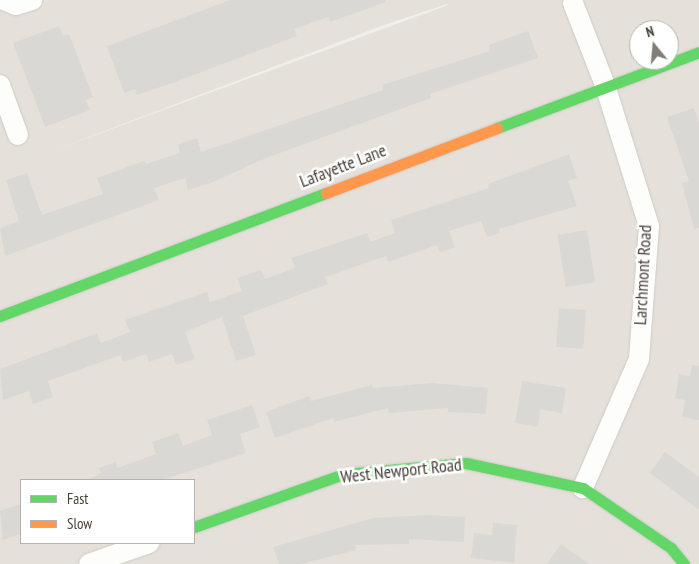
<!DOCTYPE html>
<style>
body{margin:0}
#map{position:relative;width:699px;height:564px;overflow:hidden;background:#f1efeb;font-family:"PT Sans Narrow",sans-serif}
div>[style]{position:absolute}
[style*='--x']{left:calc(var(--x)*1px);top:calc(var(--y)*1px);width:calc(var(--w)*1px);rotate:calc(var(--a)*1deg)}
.residential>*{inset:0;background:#e5e1da}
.building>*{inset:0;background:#dad8d4;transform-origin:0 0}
.roads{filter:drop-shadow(0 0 1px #cdcbc7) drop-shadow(0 0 1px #cdcbc7)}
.street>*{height:20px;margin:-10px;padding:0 10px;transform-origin:10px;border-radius:10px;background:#fdfdfc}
.fast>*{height:11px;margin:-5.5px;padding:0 5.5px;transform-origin:5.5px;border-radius:5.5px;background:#63d668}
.slow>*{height:11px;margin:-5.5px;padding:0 5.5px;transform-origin:5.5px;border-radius:5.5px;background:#ff974d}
span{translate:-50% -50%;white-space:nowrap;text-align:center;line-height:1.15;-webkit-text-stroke:5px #fff;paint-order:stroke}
.street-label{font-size:18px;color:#474138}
.legend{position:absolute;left:20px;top:479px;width:175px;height:65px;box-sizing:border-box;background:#fff;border:1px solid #b5b3af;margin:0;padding:6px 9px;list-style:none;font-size:15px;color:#474138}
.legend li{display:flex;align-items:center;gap:10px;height:25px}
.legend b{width:25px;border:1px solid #b5b3af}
.north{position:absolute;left:629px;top:20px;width:50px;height:50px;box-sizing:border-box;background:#fff;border:1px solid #b5b3af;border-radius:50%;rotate:343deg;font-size:14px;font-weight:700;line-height:20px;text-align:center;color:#474138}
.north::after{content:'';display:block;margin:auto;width:18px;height:22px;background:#827e77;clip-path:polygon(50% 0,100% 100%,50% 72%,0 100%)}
</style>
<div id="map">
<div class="residential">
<i style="clip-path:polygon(evenodd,0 0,699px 0,699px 564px,0 564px,0 0,447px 4px,448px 5px,52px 151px,384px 25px,447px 4px,0 0,639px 30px,669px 30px,669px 60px,639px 60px,639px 30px,0 0,21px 480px,194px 480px,194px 543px,21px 543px,21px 480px)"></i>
</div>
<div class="building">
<i style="clip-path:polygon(230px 0,385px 0,386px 2px,330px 22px,328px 17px,294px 29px,297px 36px,175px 82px,137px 95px,135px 89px,124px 93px,107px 46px)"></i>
<i style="clip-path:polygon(59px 26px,63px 36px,69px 34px,93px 97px,86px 100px,90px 110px,45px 127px,13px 43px)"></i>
<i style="clip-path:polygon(528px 31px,538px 58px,430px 94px,431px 98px,266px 158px,211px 183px,188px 190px,185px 178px,154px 188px,159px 200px,5px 256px,0 228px,19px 221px,6px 180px,27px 173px,42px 215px,103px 194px,97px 178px,144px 161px,146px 164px,180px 153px,178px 145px,197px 138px,201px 152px,383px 90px,382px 85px,490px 51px,489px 45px)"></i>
<i style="clip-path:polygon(694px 108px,699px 123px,699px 228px,694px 229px,682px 183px,689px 181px,667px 117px)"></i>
<i style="clip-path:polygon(569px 154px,577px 178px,568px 181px,577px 206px,499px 229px,500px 233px,487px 237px,481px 221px,449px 231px,455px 247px,440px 252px,437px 245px,388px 262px,386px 256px,325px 277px,328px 284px,243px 316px,256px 355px,236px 361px,222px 317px,185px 332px,195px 359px,176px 365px,172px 354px,149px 362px,146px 354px,123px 362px,121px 355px,48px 381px,53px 397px,33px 404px,29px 391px,3px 400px,0 369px,97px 333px,101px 343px,130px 332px,125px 320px,207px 292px,210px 302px,242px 291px,237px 278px,261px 270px,265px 279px,295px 268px,291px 258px,316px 250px,367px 233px,370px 242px,395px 233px,391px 220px,489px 188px,488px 184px)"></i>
<i style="left:587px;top:230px;width:53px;height:30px;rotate:81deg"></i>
<i style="left:559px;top:308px;width:27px;height:39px;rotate:4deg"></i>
<i style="clip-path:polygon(692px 365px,699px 366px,699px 420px,682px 417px,685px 400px,675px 398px,679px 374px,690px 376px)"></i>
<i style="clip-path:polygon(522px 381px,566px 388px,562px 413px,540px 409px,538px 427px,515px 423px)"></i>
<i style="clip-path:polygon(432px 383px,488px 388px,486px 414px,448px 412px,448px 408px,389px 413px,388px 408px,334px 422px,333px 418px,275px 438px,266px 412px,309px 396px,311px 401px,372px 385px,373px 388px)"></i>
<i style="clip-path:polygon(252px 405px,260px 427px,240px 434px,246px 453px,162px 480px,88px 480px,101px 473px,99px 468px,116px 462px,117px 468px,156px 454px,152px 442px,178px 433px,183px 446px,212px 435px,207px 420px)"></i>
<i style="clip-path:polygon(665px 452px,699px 477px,699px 510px,650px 473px)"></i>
<i style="clip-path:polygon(21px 504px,21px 534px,3px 540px,0 511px)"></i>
<i style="clip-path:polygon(428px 515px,465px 517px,464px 542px,409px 539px,409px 544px,355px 545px,356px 550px,301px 564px,279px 564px,273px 547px,373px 518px)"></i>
<i style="clip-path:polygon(493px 523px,517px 525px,514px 563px,471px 558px,474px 533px,492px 535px)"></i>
<i style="clip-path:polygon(561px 544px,589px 564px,547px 564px)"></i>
</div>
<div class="roads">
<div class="street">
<i style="--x:4;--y:0;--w:13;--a:23"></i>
<i style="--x:16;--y:5;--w:17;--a:-17"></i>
<i style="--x:573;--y:3;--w:88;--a:68.7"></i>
<i style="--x:605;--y:85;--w:148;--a:72.7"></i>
<i style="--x:649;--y:226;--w:133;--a:94.3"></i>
<i style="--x:639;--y:359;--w:141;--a:113.5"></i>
<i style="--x:0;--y:85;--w:53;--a:70.2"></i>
<i style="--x:89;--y:564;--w:64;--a:-19.3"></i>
</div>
<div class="fast">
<i style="--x:497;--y:128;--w:216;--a:-20.6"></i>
<i style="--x:0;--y:316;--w:348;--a:-20.7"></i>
<i style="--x:194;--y:527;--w:159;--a:-19.5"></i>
<i style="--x:344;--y:474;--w:122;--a:-5.2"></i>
<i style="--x:466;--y:463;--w:120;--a:12.1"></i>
<i style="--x:583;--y:488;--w:107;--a:34.3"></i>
<i style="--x:671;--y:548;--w:21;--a:51"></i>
</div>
<div class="slow">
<i style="--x:326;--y:193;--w:183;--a:-20.8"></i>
</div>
</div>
<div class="street-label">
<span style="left:343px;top:166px;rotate:-21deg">Lafayette Lane</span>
<span style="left:643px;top:275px;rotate:-87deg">Larchmont Road</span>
<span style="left:401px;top:471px;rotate:-6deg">West Newport Road</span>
</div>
<ul class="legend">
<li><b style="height:6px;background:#63d668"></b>Fast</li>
<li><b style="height:6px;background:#ff974d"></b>Slow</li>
</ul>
<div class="north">N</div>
</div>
